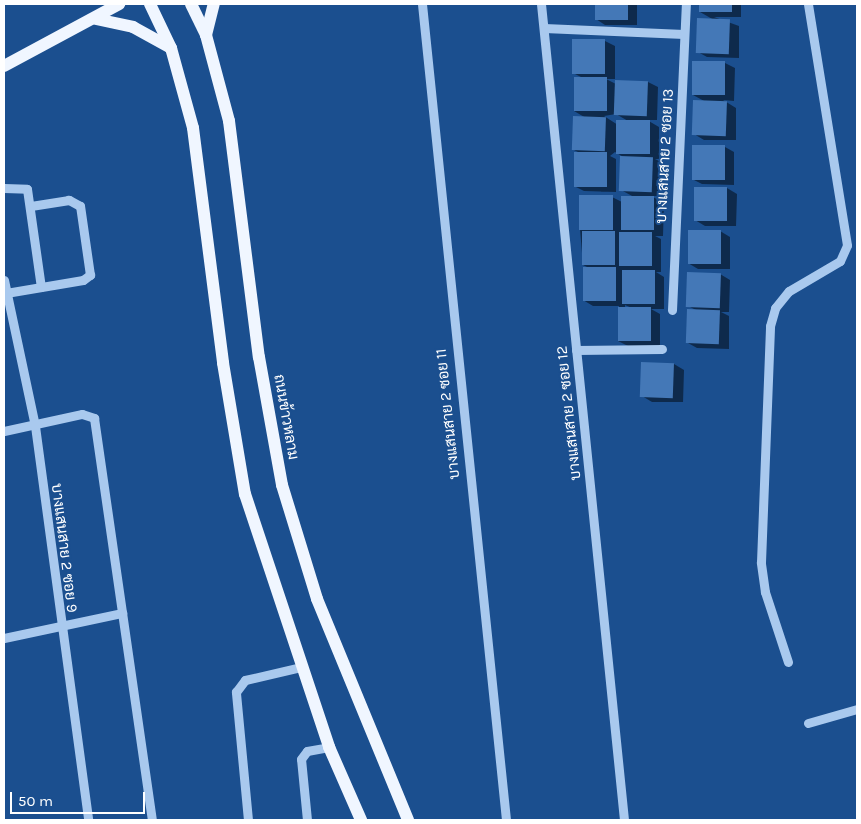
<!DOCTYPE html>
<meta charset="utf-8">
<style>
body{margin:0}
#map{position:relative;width:861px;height:824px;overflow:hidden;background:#1b4f8f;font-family:Karla,Sarabun,sans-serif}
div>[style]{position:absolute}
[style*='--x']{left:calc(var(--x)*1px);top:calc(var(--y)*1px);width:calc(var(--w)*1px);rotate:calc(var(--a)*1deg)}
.shadow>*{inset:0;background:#0007}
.building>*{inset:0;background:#4478b7;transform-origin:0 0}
.minor>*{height:9px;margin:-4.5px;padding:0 4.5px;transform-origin:4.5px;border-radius:4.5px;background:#a9c9ee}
.major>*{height:12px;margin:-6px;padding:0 6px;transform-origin:6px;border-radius:6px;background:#f0f6ff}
span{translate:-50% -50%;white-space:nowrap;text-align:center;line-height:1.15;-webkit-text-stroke:4px #1b4f8f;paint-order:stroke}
.street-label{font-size:15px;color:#fff}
.frame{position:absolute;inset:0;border:5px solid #fff;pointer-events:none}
.scale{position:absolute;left:10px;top:792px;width:135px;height:22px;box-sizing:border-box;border:2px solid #fff;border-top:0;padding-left:6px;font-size:15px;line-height:18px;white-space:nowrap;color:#fff;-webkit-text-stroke:4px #1b4f8f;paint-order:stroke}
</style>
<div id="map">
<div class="shadow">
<i style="clip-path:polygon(596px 4px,637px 4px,637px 25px,605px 25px,596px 19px)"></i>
<i style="clip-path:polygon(700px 4px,741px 4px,741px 17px,714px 17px,739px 26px,739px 58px,707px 57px,698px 52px,714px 20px,700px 12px)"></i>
<i style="clip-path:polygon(evenodd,573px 41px,605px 41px,615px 46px,615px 79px,606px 79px,616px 84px,648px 82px,658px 87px,657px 120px,647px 120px,659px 127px,659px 159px,655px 159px,663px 163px,662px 196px,651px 196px,664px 203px,663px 236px,655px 236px,661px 239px,661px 272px,656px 272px,664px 277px,664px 309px,651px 309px,660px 314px,660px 347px,628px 346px,618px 341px,619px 306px,593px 306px,583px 300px,589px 268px,583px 265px,580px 229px,612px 197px,622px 202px,634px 197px,621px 190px,625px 158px,615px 152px,610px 156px,616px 159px,616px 192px,584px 191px,574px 186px,580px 153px,574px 150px,586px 118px,574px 111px,583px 78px,573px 73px,573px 41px,616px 114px,628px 121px,618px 125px,604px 116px,616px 114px,573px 41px,625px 305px,632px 308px,625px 308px,625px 305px)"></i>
<i style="clip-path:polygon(693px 62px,725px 63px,735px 68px,734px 101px,723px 100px,736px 108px,736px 140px,704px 140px,694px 134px,706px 102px,693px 95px)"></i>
<i style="clip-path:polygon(725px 147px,734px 152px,734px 185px,702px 184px,692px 179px)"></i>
<i style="clip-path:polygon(695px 188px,727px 188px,737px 194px,736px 226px,705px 226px,695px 220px)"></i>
<i style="clip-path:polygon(720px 231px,730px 237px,730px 269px,698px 269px,688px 263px)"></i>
<i style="clip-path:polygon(720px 274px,730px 280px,729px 312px,721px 312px,729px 316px,729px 349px,697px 348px,688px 343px,696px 310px,688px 306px)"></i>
<i style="clip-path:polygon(674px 364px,684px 370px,683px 402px,652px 402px,642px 396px)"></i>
</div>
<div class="building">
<i style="left:595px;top:4px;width:33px;height:16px"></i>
<i style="left:699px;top:4px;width:33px;height:8px"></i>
<i style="left:697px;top:18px;width:33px;height:35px;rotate:2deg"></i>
<i style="left:572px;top:39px;width:33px;height:35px"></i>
<i style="left:692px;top:61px;width:33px;height:34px"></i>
<i style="left:574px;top:77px;width:33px;height:34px"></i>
<i style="left:615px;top:80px;width:33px;height:35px;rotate:2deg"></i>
<i style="left:693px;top:100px;width:34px;height:35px;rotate:2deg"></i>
<i style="left:573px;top:116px;width:33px;height:34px;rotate:2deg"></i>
<i style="left:616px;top:120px;width:34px;height:34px"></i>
<i style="left:692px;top:145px;width:33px;height:35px"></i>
<i style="left:574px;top:152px;width:33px;height:35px"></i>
<i style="left:620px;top:156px;width:33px;height:35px;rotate:2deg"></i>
<i style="left:694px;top:187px;width:33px;height:34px"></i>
<i style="left:579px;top:195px;width:34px;height:35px"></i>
<i style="left:621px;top:196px;width:33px;height:34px"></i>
<i style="left:688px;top:230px;width:33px;height:34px"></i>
<i style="left:582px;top:231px;width:33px;height:34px"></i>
<i style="left:619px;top:232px;width:33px;height:34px"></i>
<i style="left:583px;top:267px;width:33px;height:34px"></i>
<i style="left:622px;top:270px;width:33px;height:34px"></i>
<i style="left:687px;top:272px;width:34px;height:35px;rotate:2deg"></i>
<i style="left:618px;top:307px;width:33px;height:34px"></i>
<i style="left:687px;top:309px;width:33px;height:34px;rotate:2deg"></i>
<i style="left:641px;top:362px;width:33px;height:35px;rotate:2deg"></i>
</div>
<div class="minor">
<i style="--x:422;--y:4;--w:820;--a:84.12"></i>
<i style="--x:541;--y:4;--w:820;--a:84.19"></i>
<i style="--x:544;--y:28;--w:140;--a:2.5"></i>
<i style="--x:4;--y:188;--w:23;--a:2"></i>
<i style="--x:27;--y:189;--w:99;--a:81.9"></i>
<i style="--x:4;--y:280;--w:149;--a:78"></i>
<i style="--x:35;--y:426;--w:398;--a:82.3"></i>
<i style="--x:6;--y:293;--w:78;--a:-9.6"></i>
<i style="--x:83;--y:280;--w:9;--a:-36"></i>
<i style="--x:90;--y:275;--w:70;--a:-98.2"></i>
<i style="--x:80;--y:206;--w:13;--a:-151"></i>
<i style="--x:69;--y:200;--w:37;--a:171"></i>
<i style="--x:672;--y:310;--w:306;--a:-87.4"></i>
<i style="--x:576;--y:350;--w:86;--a:-0.7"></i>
<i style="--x:4;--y:431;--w:80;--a:-12.3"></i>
<i style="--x:82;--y:414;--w:13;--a:18"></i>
<i style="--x:94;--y:418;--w:406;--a:81.8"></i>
<i style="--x:4;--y:638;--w:121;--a:-12"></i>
<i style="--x:788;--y:662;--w:74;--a:-108.2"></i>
<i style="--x:765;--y:592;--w:30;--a:-98"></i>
<i style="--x:761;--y:562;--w:236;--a:-87.8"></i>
<i style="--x:770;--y:326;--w:19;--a:-74"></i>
<i style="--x:775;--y:308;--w:22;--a:-51"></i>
<i style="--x:789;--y:291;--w:59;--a:-30.5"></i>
<i style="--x:840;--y:261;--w:17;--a:-66"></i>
<i style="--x:847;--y:245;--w:244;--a:-99.2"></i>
<i style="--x:808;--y:723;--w:51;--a:-15.9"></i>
<i style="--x:248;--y:820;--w:129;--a:-95.4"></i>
<i style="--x:236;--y:692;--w:15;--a:-53"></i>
<i style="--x:245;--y:680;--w:57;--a:-13.1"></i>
<i style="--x:307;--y:820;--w:61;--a:-95.6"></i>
<i style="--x:301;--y:759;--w:10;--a:-53"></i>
<i style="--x:307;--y:751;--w:22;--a:-10"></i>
</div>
<div class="major">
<i style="--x:150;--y:4;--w:49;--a:64.5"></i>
<i style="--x:171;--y:48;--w:83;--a:74.6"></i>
<i style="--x:193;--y:128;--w:237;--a:82.7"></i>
<i style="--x:223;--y:363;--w:133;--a:80.5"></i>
<i style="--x:245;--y:494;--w:267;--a:71.6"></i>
<i style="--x:329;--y:747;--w:80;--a:66.3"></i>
<i style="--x:191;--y:4;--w:34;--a:64"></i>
<i style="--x:206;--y:35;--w:89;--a:75"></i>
<i style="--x:229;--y:121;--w:238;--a:82.8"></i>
<i style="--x:259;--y:357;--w:130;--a:79.8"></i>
<i style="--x:282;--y:485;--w:119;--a:72.9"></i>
<i style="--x:317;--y:599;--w:239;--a:67.6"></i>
<i style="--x:96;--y:19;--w:38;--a:12"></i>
<i style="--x:133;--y:27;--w:43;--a:28.9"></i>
<i style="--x:206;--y:35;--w:32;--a:-76"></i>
<i style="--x:4;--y:66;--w:131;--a:-28.3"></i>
</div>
<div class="street-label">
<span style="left:665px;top:156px;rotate:-87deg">บางแสนสาย 2 ซอย 13</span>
<span style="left:569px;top:413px;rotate:-96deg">บางแสนสาย 2 ซอย 12</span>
<span style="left:448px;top:414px;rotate:-96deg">บางแสนสาย 2 ซอย 11</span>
<span style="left:286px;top:417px;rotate:80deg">ถนนข้าวหลาม</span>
<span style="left:64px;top:548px;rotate:83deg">บางแสนสาย 2 ซอย 9</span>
</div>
<div class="frame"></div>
<div class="scale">50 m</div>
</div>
